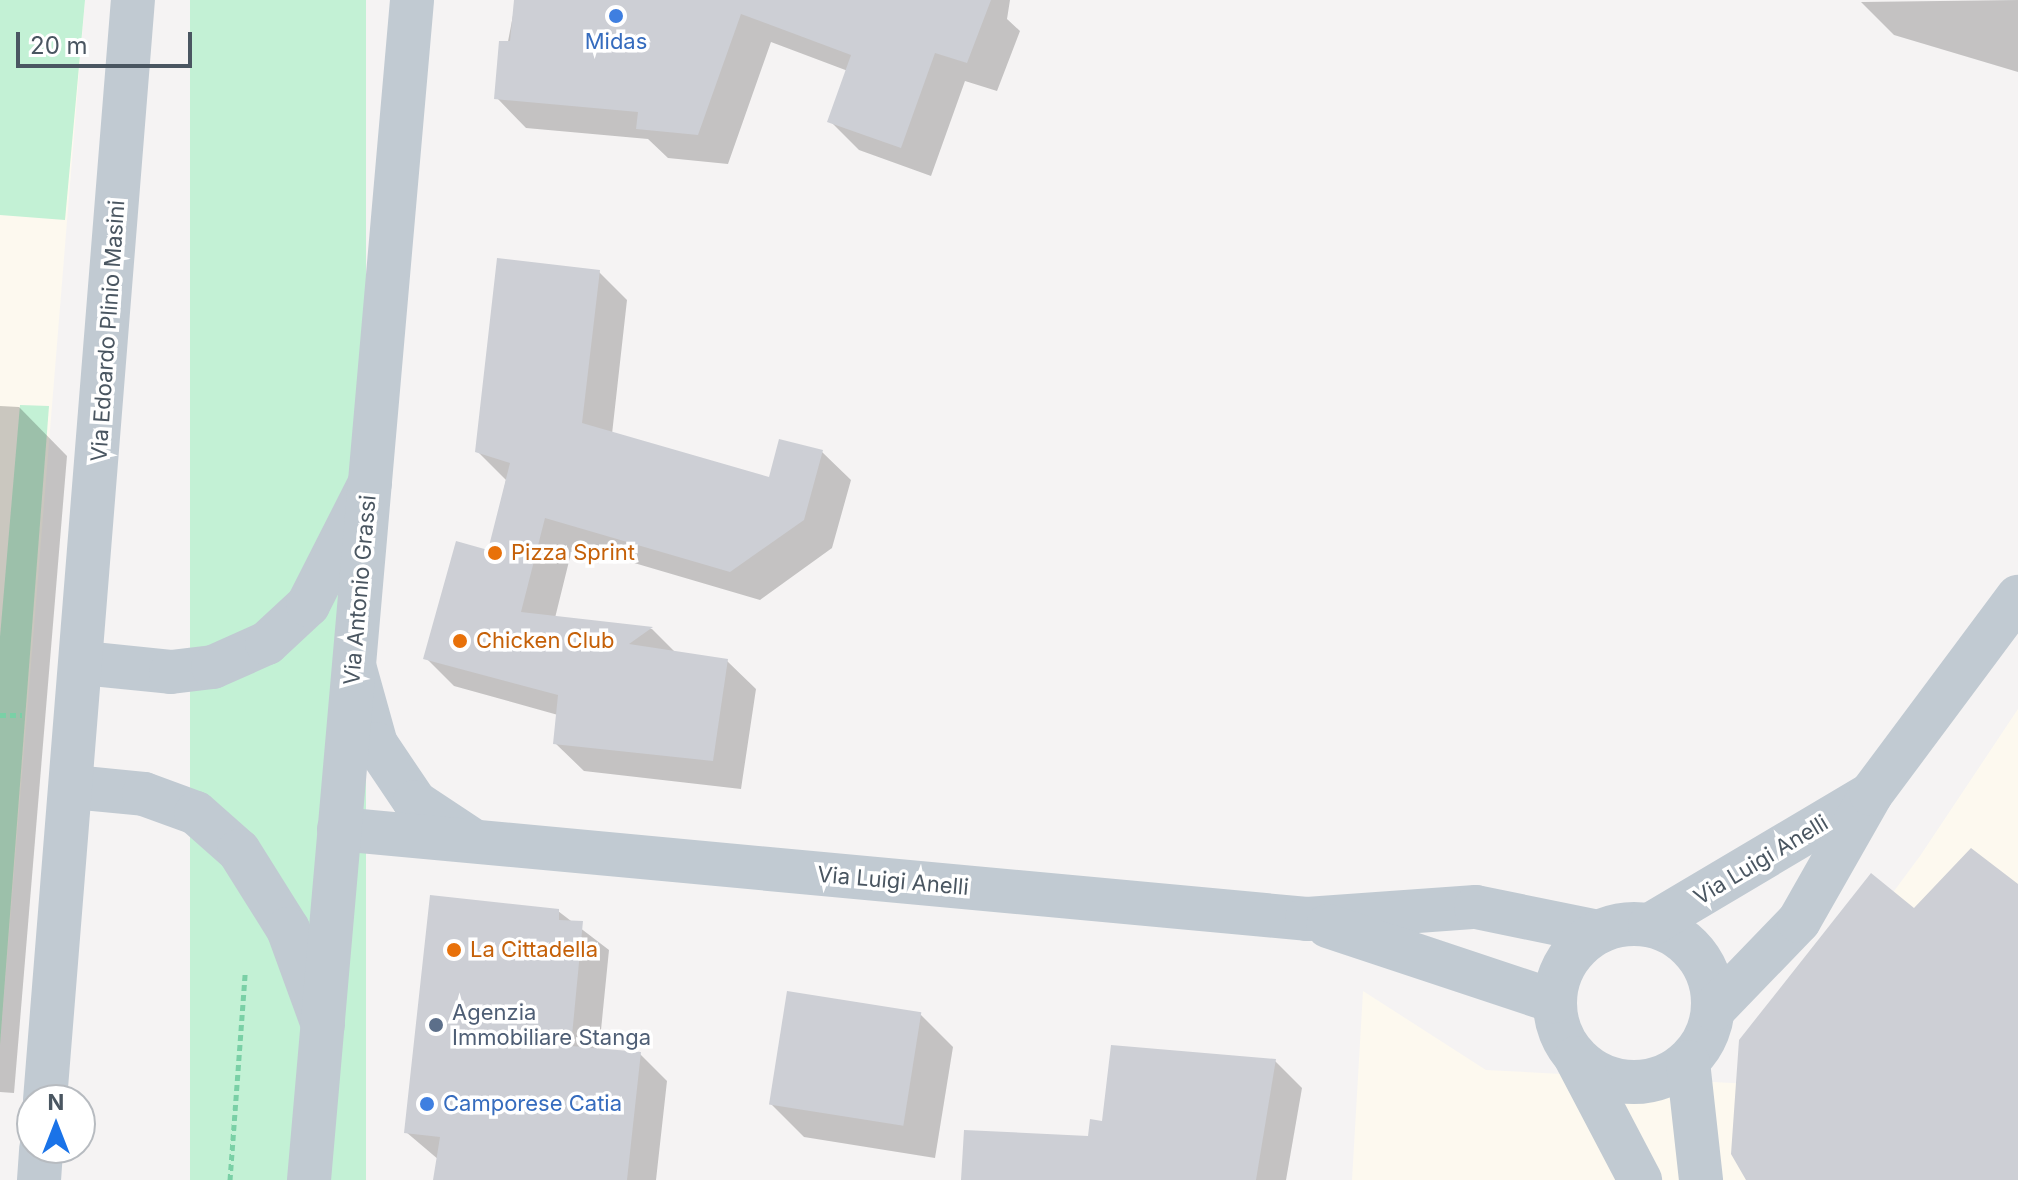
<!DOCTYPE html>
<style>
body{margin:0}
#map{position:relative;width:2018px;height:1180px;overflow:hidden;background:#f5f3f3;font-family:Inter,sans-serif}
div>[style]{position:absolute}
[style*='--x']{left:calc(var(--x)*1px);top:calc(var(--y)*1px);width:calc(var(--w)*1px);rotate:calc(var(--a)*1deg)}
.commercial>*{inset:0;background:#fdf9ef}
.green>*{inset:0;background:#c3f1d5;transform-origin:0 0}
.shadow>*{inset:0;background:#0003}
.building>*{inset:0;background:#cdcfd5;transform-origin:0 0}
.path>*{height:5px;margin-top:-2.5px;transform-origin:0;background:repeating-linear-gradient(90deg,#7ad0a6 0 6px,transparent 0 10px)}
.minor>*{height:44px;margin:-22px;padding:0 22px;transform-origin:22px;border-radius:22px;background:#c1cad2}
.minor>.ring{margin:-22px;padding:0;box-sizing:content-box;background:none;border:44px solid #c1cad2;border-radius:50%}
.tertiary>*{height:44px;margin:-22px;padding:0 22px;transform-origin:22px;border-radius:22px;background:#c1cad2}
.dots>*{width:22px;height:22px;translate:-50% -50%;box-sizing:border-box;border:4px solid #fff;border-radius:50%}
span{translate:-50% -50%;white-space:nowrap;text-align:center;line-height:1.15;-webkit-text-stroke:7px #fff;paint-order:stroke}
.shop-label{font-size:22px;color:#366cbe}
.left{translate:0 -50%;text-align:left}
.street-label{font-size:22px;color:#4a5661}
.food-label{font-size:22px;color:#c56008}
.service-label{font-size:22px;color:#4e5e75}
.north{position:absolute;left:16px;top:1084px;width:80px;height:80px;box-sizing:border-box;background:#fff;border:2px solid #b7bbc0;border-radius:50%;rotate:0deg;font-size:22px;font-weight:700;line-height:32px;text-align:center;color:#4a5661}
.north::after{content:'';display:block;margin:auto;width:28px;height:36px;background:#1a73e8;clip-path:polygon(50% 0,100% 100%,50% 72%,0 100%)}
.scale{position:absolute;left:16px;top:32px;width:176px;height:36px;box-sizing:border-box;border:4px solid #4a5661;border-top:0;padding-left:10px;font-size:24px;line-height:28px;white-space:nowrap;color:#4a5661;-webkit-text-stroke:6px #fff;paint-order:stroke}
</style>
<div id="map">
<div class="commercial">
<i style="clip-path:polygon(0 0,85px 0,0 1045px)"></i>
<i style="clip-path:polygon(2018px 709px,2018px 1180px,1352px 1180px,1363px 991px,1486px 1070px,1751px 1084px,1920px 856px)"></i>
</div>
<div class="green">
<i style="clip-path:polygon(0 0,85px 0,65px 220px,0 215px)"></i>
<i style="left:190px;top:0;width:176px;height:1185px"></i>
<i style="clip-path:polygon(20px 405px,49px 406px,0 1045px,0 637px)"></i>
</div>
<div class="shadow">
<i style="clip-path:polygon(516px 0,1010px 0,1007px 19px,1020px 31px,997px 91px,965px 81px,931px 176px,859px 150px,830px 121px,848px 71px,771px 42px,728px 164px,668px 158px,648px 139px,526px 128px,497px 98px)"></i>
<i style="clip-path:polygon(2018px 0,2018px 72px,1894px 35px,1861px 2px)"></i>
<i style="clip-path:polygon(599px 272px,627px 300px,612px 434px,770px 479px,822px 452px,851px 480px,832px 548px,760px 600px,573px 545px,555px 618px,652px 629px,676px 653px,727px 661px,756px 689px,741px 789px,584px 771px,555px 743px,558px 715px,454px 686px,426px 658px,490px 553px,506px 480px,477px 451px)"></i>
<i style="clip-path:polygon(0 406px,19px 407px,67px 456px,14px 1093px,0 1092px)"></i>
<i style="clip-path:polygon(558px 911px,609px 950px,599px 1050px,640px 1054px,667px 1081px,656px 1180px,436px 1180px,439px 1160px,406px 1132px)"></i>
<i style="clip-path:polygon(920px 1014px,953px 1047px,935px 1158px,804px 1137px,771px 1104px)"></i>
<i style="clip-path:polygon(1275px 1061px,1302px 1088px,1286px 1180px,1089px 1180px,1104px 1124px)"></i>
</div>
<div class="building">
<i style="clip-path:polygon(514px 0,991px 0,967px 63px,935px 53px,901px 148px,827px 122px,851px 55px,741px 14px,698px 135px,636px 129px,638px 112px,494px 99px,499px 41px,510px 41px)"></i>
<i style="clip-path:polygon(497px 258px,600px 270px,582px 423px,769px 477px,779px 439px,823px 450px,804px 520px,730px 572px,545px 518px,521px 612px,653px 627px,629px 644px,728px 659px,713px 761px,553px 744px,558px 695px,423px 659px,456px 541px,488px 550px,510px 463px,475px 452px)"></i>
<i style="clip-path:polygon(1971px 848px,2018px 884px,2018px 1180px,1746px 1180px,1731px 1154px,1739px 1040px,1871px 873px,1914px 908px)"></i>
<i style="clip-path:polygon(430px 895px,559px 909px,559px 920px,583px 921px,571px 1046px,641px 1052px,627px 1180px,433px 1180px,440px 1137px,404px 1133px)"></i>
<i style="left:787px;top:991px;width:136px;height:115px;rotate:9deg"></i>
<i style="clip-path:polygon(1111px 1045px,1276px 1059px,1256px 1180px,961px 1180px,964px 1130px,1088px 1136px,1090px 1119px,1102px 1121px)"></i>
</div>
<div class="path">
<i style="--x:0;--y:715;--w:22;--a:0"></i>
<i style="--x:230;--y:1180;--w:207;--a:-85.8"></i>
</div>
<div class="minor">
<i style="--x:83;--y:663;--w:88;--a:5.8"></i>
<i style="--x:171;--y:672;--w:42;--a:-6.8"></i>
<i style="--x:213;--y:667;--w:59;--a:-24"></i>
<i style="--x:267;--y:643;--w:56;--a:-42.8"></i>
<i style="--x:308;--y:605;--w:137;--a:-63.1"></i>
<i style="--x:355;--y:669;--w:78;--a:74.4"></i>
<i style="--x:376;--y:744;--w:70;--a:56.1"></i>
<i style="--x:415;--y:802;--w:67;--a:33.5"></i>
<i style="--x:73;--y:787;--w:71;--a:5.6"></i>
<i style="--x:144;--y:794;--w:55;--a:20.1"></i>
<i style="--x:196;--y:813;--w:57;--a:41.5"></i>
<i style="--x:239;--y:851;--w:92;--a:57.9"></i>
<i style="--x:288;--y:929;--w:102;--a:70"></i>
<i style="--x:339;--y:829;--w:972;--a:5.31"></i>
<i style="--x:1307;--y:919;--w:169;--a:-4.1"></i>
<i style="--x:1476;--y:907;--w:125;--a:11.6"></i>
<i class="ring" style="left:1555px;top:924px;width:114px;height:114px"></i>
<i style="--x:1650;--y:925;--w:255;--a:-30.7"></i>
<i style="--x:1328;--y:926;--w:238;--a:18.4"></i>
<i style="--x:1714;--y:1009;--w:122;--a:-46"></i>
<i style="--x:1799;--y:921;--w:146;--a:-60.4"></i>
<i style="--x:1871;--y:794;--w:246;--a:-53.3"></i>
<i style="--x:1576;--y:1058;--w:138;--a:62.3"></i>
<i style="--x:1688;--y:1062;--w:119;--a:83.7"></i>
<i style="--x:45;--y:1100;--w:1104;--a:-85.43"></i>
<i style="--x:39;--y:1180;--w:32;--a:-86"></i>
</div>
<div class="tertiary">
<i style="--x:309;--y:1180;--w:1184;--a:-85.01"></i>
</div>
<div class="dots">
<i style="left:616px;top:16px;background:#3f7fe0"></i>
<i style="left:495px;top:553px;background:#e8710a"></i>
<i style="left:460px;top:641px;background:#e8710a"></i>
<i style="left:454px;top:950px;background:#e8710a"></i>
<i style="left:436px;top:1025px;background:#5c6f8a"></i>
<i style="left:427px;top:1104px;background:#3f7fe0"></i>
</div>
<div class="shop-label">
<span style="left:616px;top:42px">Midas</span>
<span class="left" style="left:443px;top:1104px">Camporese Catia</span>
</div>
<div class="street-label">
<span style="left:108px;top:331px;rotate:-86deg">Via Edoardo Plinio Masini</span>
<span style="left:360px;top:590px;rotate:-85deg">Via Antonio Grassi</span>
<span style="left:1761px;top:860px;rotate:-31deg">Via Luigi Anelli</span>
<span style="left:893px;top:881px;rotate:5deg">Via Luigi Anelli</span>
</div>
<div class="food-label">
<span class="left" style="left:511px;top:553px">Pizza Sprint</span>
<span class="left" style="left:476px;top:641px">Chicken Club</span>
<span class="left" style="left:470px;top:950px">La Cittadella</span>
</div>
<div class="service-label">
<span class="left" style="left:452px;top:1025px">Agenzia<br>Immobiliare Stanga</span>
</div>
<div class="north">N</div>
<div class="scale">20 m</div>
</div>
